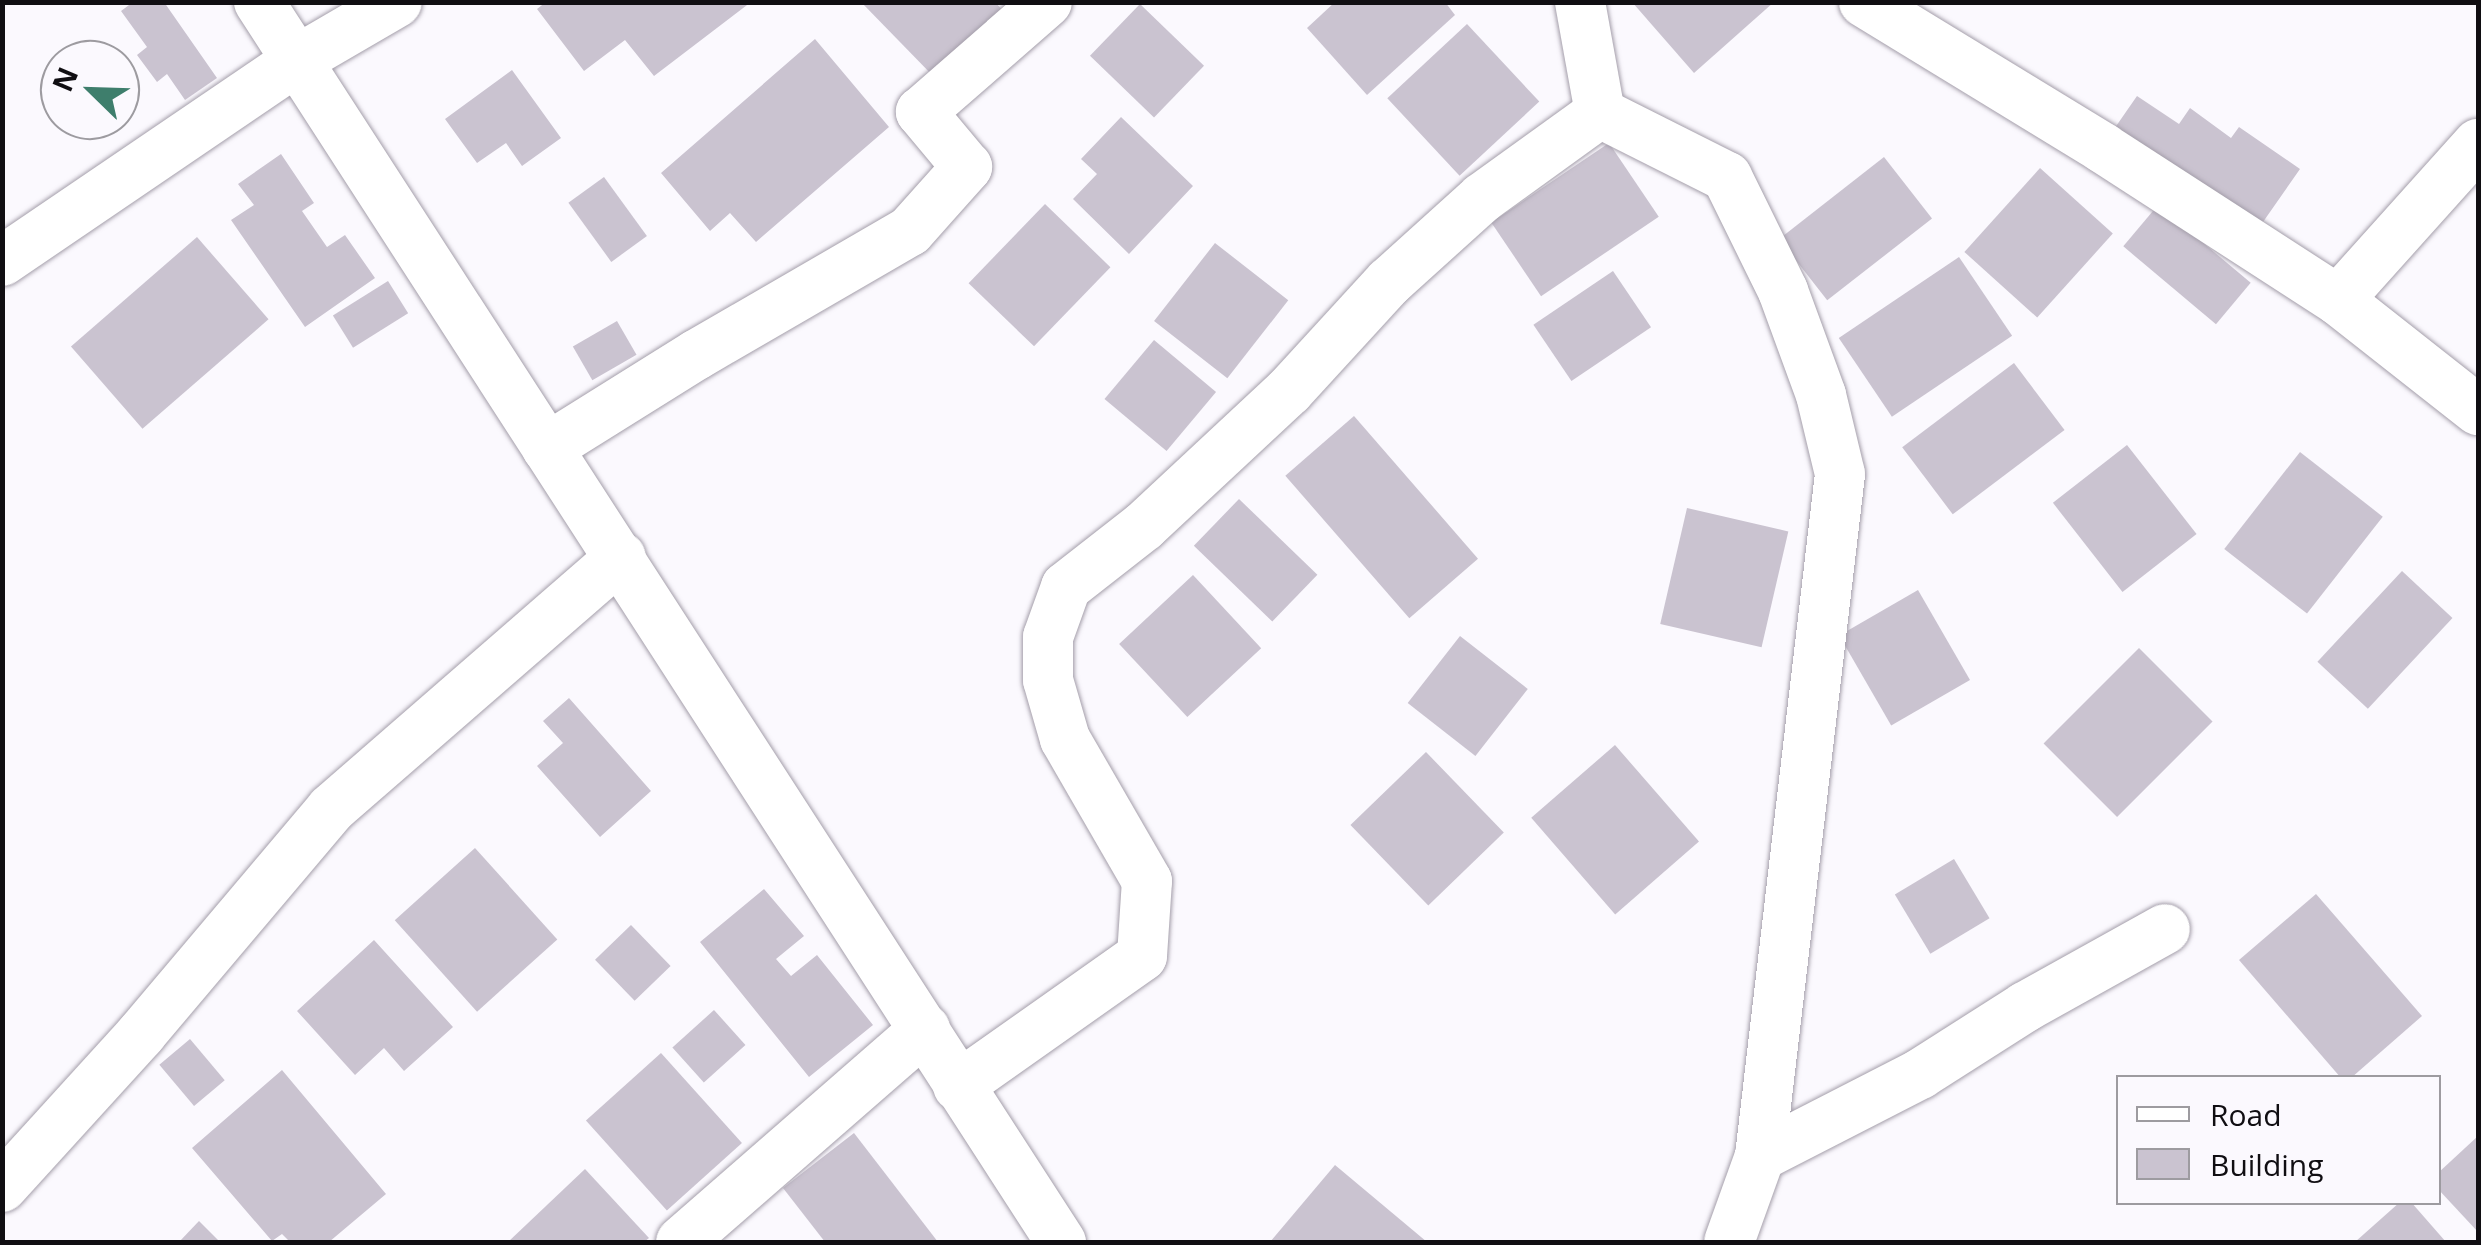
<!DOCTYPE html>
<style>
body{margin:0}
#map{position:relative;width:2481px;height:1245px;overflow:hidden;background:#fbf9fe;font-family:"Open Sans",sans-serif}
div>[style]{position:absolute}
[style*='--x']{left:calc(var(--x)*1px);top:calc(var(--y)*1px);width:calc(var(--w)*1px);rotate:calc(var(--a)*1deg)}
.building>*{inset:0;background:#cac3d0;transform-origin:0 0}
.roads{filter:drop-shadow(0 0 2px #a49eaa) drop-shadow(0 0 2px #a49eaa)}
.minor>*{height:50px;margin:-25px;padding:0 25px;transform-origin:25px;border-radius:25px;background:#fff}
span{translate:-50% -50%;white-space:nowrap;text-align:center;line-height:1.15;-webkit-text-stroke:10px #fbf9fe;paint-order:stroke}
.frame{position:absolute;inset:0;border:5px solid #100e12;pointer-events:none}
.legend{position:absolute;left:2116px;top:1075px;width:325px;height:130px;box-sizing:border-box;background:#fbf9fe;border:2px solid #9d9ba0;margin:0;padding:12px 18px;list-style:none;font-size:30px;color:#100e12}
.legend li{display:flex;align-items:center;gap:20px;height:50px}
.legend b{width:50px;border:2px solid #9d9ba0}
.north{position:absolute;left:40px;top:40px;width:100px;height:100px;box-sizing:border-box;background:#fbf9fe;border:2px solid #9d9ba0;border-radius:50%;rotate:293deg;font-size:28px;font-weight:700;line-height:40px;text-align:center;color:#100e12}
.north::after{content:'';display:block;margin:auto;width:35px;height:45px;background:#3e7e6c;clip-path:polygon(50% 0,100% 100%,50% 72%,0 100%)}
</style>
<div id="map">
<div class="building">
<i style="clip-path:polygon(133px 2px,164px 2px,217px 78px,185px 100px,167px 74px,157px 82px,137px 55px,147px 47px,121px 11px)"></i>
<i style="clip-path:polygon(546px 2px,751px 2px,654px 76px,625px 40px,584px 71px,537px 9px)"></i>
<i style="clip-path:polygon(861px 2px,995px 2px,1004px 12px,936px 79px)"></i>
<i style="clip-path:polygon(1335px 2px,1445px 2px,1455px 15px,1367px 95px,1307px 28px)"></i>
<i style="clip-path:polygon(1632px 2px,1774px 2px,1694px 73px)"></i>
<i style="left:1140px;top:4px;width:89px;height:72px;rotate:44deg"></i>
<i style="left:1467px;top:24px;width:106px;height:109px;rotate:47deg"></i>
<i style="clip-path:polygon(815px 39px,889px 127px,756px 242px,730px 213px,710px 231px,661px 173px)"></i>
<i style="clip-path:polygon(512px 70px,561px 138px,522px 166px,506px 143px,477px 163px,445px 119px)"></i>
<i style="clip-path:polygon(2137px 96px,2179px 124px,2190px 108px,2231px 138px,2239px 127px,2300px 169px,2256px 232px,2112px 132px)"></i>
<i style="clip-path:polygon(1121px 117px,1193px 186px,1129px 254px,1073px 199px,1097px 174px,1081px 159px)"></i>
<i style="left:1609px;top:143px;width:89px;height:142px;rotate:56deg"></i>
<i style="clip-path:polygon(281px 154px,314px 203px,302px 211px,327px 247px,345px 235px,375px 278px,305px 327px,231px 220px,254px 205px,238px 184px)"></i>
<i style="left:1884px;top:157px;width:78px;height:133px;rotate:52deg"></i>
<i style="left:2040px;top:168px;width:98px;height:113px;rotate:42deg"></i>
<i style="left:604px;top:177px;width:73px;height:44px;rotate:54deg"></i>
<i style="left:1045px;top:204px;width:91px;height:110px;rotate:44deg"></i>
<i style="left:2158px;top:205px;width:121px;height:54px;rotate:40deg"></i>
<i style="left:197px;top:237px;width:109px;height:167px;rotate:49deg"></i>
<i style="left:1215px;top:243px;width:93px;height:99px;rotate:38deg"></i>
<i style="left:1959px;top:257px;width:95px;height:145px;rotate:56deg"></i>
<i style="left:1613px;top:271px;width:68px;height:96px;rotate:56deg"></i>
<i style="left:388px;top:281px;width:38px;height:65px;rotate:58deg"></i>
<i style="left:617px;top:321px;width:39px;height:51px;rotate:60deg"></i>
<i style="left:1154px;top:340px;width:81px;height:77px;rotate:40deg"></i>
<i style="left:2014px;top:363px;width:84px;height:140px;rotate:53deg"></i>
<i style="left:1354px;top:416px;width:189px;height:91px;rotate:49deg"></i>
<i style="left:2127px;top:445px;width:113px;height:94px;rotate:52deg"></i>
<i style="left:2300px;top:452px;width:105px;height:123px;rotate:38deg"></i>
<i style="left:1239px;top:499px;width:109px;height:65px;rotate:44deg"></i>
<i style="left:1687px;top:508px;width:104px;height:119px;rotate:13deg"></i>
<i style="left:2402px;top:571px;width:69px;height:124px;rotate:43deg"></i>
<i style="left:1193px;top:575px;width:100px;height:101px;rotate:47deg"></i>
<i style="left:1918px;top:590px;width:104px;height:91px;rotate:60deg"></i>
<i style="left:1460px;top:636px;width:86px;height:85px;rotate:38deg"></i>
<i style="left:2139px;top:648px;width:104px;height:135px;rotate:45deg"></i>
<i style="clip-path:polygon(569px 698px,651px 791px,600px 837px,537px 766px,563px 743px,543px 721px)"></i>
<i style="left:1615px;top:745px;width:128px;height:111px;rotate:49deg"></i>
<i style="left:1426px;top:752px;width:112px;height:105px;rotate:46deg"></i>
<i style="left:475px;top:848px;width:123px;height:108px;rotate:48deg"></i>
<i style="left:1954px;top:859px;width:69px;height:69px;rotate:59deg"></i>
<i style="clip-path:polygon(764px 889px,804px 936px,776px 959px,791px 976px,817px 955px,873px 1025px,809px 1077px,700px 942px)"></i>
<i style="clip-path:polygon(2316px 894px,2422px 1016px,2351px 1078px,2341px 1078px,2239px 960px)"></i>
<i style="left:631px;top:925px;width:57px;height:50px;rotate:46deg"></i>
<i style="clip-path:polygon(374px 940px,453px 1027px,404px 1071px,384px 1048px,355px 1075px,297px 1011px)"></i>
<i style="left:714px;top:1010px;width:47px;height:56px;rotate:48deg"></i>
<i style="left:190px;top:1039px;width:54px;height:40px;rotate:50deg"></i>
<i style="left:661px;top:1053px;width:121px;height:101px;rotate:48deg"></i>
<i style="clip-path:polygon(282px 1070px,386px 1194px,329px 1242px,290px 1242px,282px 1234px,272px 1241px,192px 1148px)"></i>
<i style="clip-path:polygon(854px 1133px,938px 1242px,825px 1242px,783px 1188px)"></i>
<i style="clip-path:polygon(2478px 1136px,2478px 1232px,2438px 1189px,2438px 1173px)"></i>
<i style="clip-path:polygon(1335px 1165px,1427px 1242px,1270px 1242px)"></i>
<i style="clip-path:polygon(585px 1169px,649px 1238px,644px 1242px,508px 1242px)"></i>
<i style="clip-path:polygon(2400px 1202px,2411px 1202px,2446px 1242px,2355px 1242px)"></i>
<i style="clip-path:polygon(199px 1221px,220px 1242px,179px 1242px)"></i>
</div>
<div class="roads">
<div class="minor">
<i style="--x:259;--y:2;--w:1477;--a:57.11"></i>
<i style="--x:1580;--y:2;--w:113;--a:79.8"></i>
<i style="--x:1600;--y:113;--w:142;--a:26.7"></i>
<i style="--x:1727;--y:177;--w:127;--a:63.8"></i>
<i style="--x:1783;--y:291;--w:111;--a:69.9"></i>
<i style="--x:1821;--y:395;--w:81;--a:76.5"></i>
<i style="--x:1840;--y:474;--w:687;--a:96.69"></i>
<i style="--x:1760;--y:1156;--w:91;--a:109.8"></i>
<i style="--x:1864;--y:2;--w:280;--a:31.4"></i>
<i style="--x:2103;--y:148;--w:280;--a:32.9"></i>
<i style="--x:2338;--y:300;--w:178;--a:38.2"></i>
<i style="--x:2;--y:261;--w:359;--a:-34.2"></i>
<i style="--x:299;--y:59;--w:113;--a:-30.2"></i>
<i style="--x:2338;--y:300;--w:210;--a:-48.1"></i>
<i style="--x:547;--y:448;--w:176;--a:-32"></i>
<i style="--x:696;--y:355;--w:247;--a:-30.1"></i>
<i style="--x:910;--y:231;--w:86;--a:-48.3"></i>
<i style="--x:967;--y:167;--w:72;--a:-129.9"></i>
<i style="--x:921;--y:112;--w:167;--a:-41.1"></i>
<i style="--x:958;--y:1086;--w:225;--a:-35.2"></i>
<i style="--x:1142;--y:956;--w:75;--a:-86.2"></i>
<i style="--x:1147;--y:881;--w:164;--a:-120"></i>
<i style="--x:1065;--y:739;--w:61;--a:-106.1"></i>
<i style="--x:1048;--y:680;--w:43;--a:-90"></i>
<i style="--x:1048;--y:637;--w:53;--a:-70.2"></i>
<i style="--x:1066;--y:587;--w:99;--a:-38"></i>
<i style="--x:1144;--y:526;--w:198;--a:-43"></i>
<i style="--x:1289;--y:391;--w:148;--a:-47.5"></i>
<i style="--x:1389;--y:282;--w:125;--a:-42.1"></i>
<i style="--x:1482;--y:198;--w:145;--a:-35.8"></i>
<i style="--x:1760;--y:1156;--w:180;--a:-27.1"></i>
<i style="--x:1920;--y:1074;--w:125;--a:-32.5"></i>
<i style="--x:2025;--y:1007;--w:160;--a:-29.1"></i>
<i style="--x:2;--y:1187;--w:207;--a:-47.7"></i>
<i style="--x:141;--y:1034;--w:294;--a:-49.8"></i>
<i style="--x:331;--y:809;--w:384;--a:-41"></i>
<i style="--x:681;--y:1242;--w:324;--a:-41.1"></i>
</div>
</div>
<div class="frame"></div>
<ul class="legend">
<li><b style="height:12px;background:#fff"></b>Road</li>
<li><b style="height:28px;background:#cac3d0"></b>Building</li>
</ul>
<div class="north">N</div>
</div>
